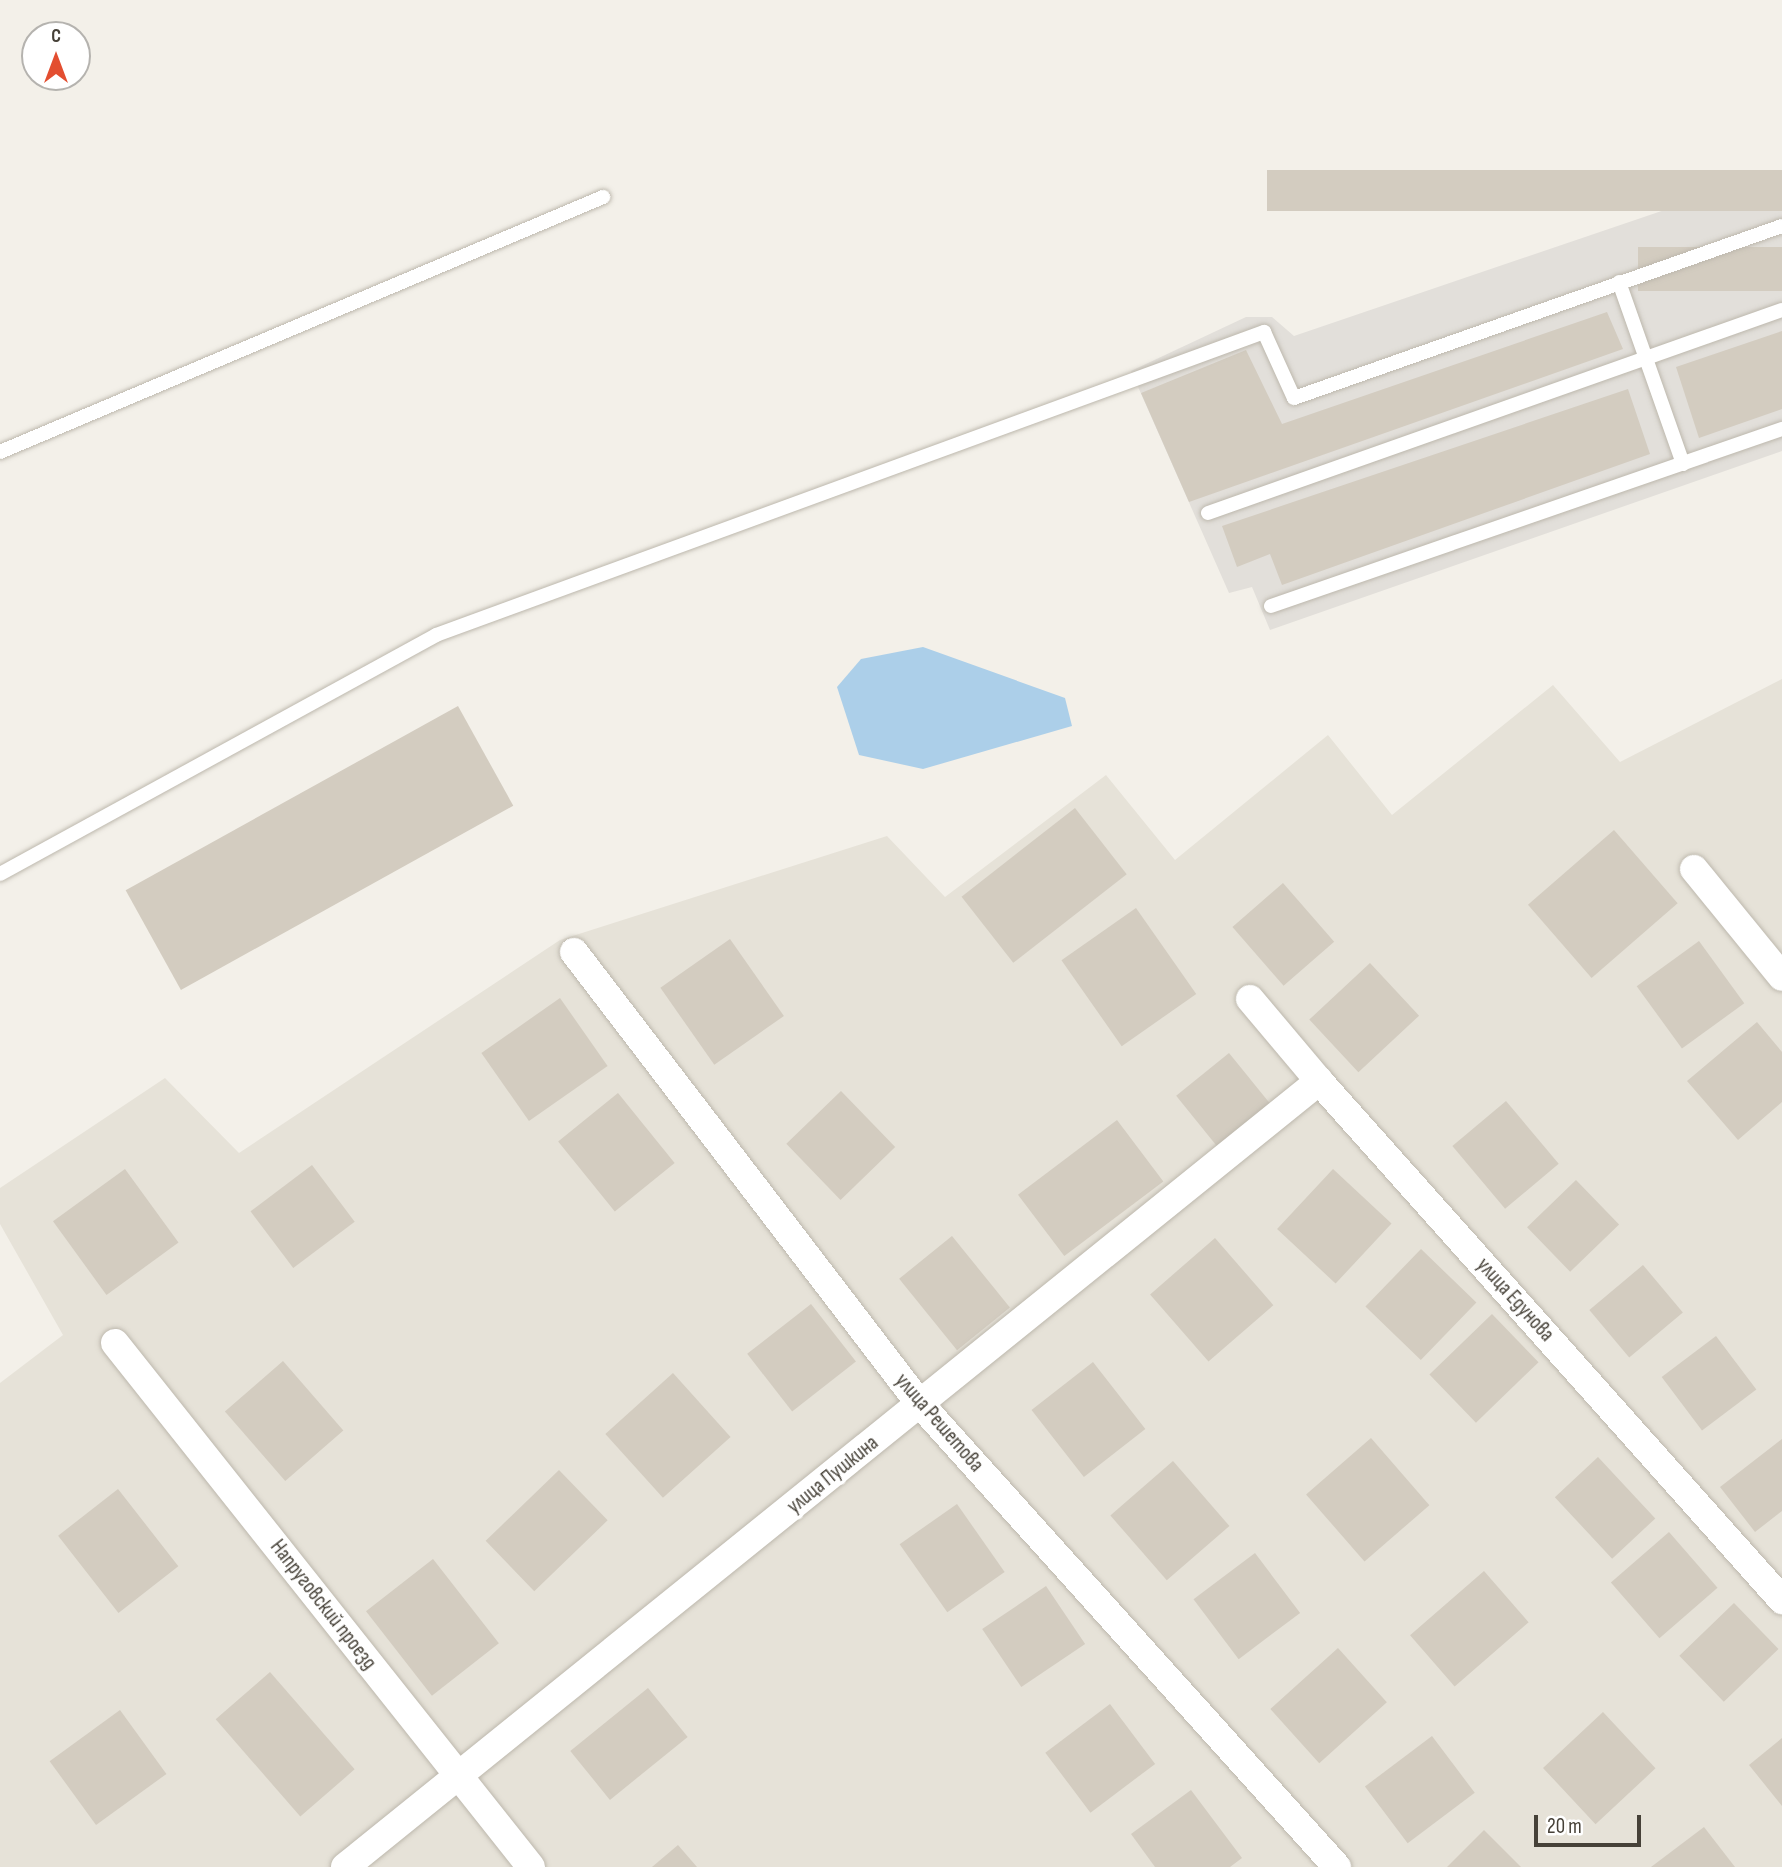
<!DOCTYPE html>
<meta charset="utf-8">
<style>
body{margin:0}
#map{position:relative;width:1782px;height:1867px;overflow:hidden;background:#f3f0e9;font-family:"Sofia Sans Condensed",sans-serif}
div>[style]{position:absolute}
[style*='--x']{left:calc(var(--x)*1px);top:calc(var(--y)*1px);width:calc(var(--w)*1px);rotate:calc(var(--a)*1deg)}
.residential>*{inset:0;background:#e6e2d8}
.industrial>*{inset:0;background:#e2dfda}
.water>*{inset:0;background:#accfe9}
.building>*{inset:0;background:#d3ccc0;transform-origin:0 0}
.roads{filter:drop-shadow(0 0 2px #bdb8ad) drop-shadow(0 0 2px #bdb8ad)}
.lane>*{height:14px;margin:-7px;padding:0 7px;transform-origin:7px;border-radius:7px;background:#fff}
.street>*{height:28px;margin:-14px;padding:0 14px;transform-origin:14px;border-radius:14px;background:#fff}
span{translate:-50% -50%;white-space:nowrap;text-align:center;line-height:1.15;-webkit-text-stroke:7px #fff;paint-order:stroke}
.street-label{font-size:21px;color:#464138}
.north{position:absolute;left:21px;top:21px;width:70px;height:70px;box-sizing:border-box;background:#fff;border:2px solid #b5b3af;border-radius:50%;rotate:0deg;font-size:19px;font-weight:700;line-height:28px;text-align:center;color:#464138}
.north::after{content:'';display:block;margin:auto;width:24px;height:32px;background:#e34e30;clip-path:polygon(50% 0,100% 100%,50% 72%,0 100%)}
.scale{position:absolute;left:1534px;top:1815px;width:107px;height:32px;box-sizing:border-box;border:4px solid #464138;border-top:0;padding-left:9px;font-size:21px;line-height:24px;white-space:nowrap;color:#464138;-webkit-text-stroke:5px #fff;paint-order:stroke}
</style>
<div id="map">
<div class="residential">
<i style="clip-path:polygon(1782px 679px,1782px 1867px,0 1867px,0 1383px,63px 1335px,0 1224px,0 1188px,165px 1078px,239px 1153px,560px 940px,887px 836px,945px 897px,1106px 775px,1175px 860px,1328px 735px,1392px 815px,1553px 685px,1620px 762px)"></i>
</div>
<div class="industrial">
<i style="clip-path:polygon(1782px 170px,1782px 451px,1270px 630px,1252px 587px,1229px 593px,1131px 371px,1246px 317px,1272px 317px,1294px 336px)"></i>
</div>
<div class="water">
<i style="clip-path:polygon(923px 647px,1065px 698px,1072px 726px,923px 769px,859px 755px,837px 687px,861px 659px)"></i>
</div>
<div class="building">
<i style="left:1782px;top:170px;width:41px;height:515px;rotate:90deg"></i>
<i style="left:1782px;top:247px;width:44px;height:144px;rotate:90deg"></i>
<i style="clip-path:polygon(1607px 312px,1623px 349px,1189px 502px,1141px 393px,1246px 350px,1282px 424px)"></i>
<i style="clip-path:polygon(1782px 331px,1782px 409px,1699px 438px,1676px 367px)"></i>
<i style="clip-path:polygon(1628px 389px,1650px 454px,1282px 585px,1270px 554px,1237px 567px,1222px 526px)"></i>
<i style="left:458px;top:706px;width:114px;height:380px;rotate:61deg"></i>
<i style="left:1075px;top:808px;width:84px;height:144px;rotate:52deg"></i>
<i style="left:1614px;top:830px;width:97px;height:114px;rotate:49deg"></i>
<i style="left:1283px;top:883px;width:78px;height:67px;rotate:49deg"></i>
<i style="left:1136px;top:908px;width:105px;height:91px;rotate:55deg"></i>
<i style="left:730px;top:939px;width:94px;height:85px;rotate:55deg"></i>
<i style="left:1699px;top:941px;width:77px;height:77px;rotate:54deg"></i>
<i style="left:1370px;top:963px;width:72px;height:83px;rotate:47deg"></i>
<i style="left:560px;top:998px;width:83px;height:96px;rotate:55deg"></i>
<i style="clip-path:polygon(1757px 1022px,1782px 1052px,1782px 1102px,1738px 1140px,1687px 1081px)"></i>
<i style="left:1229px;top:1053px;width:71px;height:68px;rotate:51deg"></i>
<i style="left:841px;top:1091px;width:78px;height:76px;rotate:46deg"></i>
<i style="left:618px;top:1093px;width:90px;height:77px;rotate:51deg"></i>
<i style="left:1506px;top:1101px;width:82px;height:70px;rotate:50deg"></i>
<i style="left:1117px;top:1120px;width:77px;height:124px;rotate:53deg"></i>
<i style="left:312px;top:1165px;width:71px;height:77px;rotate:53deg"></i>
<i style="left:125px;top:1169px;width:91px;height:89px;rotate:54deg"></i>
<i style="left:1333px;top:1169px;width:80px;height:82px;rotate:43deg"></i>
<i style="left:1576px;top:1180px;width:62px;height:68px;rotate:46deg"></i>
<i style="left:952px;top:1236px;width:92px;height:68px;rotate:51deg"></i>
<i style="left:1215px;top:1238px;width:89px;height:86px;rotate:49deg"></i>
<i style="left:1421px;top:1249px;width:77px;height:80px;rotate:44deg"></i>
<i style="left:1643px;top:1265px;width:62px;height:70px;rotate:50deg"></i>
<i style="left:811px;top:1304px;width:73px;height:81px;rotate:52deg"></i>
<i style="left:1492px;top:1314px;width:67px;height:87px;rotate:46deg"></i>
<i style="left:1716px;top:1336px;width:67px;height:68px;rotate:53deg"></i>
<i style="left:283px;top:1361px;width:92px;height:77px;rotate:49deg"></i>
<i style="left:1093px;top:1362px;width:85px;height:78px;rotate:52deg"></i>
<i style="left:673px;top:1373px;width:86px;height:91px;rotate:48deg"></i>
<i style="left:1371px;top:1438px;width:89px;height:86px;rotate:49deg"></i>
<i style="clip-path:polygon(1782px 1439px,1782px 1511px,1755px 1532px,1720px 1487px)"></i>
<i style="left:1598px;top:1457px;width:84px;height:59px;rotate:47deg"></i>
<i style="left:1173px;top:1461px;width:86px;height:83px;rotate:49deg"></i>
<i style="left:559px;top:1470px;width:70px;height:102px;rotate:46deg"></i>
<i style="left:118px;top:1489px;width:98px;height:76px;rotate:52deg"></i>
<i style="left:957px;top:1504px;width:83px;height:70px;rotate:55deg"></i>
<i style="left:1669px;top:1532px;width:74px;height:77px;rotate:49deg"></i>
<i style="left:1255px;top:1553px;width:75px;height:77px;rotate:53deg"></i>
<i style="left:433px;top:1559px;width:107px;height:85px;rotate:52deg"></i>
<i style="left:1484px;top:1571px;width:68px;height:98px;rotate:49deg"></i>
<i style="left:1046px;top:1586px;width:70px;height:77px;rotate:56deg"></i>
<i style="left:1734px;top:1603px;width:64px;height:76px;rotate:46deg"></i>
<i style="left:1338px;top:1648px;width:73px;height:91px;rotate:48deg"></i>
<i style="left:270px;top:1672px;width:129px;height:72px;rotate:49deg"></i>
<i style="left:648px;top:1688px;width:63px;height:100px;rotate:51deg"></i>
<i style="left:1110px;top:1704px;width:75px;height:81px;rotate:53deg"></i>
<i style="left:120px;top:1710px;width:79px;height:87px;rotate:54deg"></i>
<i style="left:1603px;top:1712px;width:77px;height:82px;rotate:47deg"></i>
<i style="left:1432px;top:1736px;width:71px;height:84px;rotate:53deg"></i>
<i style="clip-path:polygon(1782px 1738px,1782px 1806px,1749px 1765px)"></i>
<i style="clip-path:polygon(1191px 1790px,1242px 1858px,1230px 1867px,1155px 1867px,1131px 1834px)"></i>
<i style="clip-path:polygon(1704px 1827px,1735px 1867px,1651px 1867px)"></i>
<i style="clip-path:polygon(1484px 1830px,1521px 1867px,1447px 1867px)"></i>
<i style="clip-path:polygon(678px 1845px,697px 1867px,652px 1867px)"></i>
</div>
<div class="roads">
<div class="lane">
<i style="--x:1619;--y:282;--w:193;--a:70.6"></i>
<i style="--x:0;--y:452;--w:655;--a:-22.92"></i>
<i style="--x:1208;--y:513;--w:609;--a:-19.48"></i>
<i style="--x:1271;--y:606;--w:541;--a:-19.11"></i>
<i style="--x:0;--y:874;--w:497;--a:-28.7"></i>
<i style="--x:436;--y:635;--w:882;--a:-20.1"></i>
<i style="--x:1264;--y:332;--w:72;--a:65.6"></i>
<i style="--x:1294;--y:398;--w:517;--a:-19.42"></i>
</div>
<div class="street">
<i style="--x:1694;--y:869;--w:139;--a:50.8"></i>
<i style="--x:574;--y:952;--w:569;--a:52.57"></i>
<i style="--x:920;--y:1404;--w:623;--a:47.99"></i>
<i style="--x:1250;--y:999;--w:107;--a:49.9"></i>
<i style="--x:1319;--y:1081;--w:696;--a:48.26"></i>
<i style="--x:115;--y:1343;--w:669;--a:51.55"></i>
<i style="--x:345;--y:1867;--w:1252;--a:-38.9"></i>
</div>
</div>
<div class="street-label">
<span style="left:1515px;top:1300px;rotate:48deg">улица Едунова</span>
<span style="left:939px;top:1423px;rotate:49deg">улица Решетова</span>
<span style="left:833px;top:1475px;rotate:-39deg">улица Пушкина</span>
<span style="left:323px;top:1605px;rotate:52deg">Напруговский проезд</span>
</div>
<div class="north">С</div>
<div class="scale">20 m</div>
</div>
